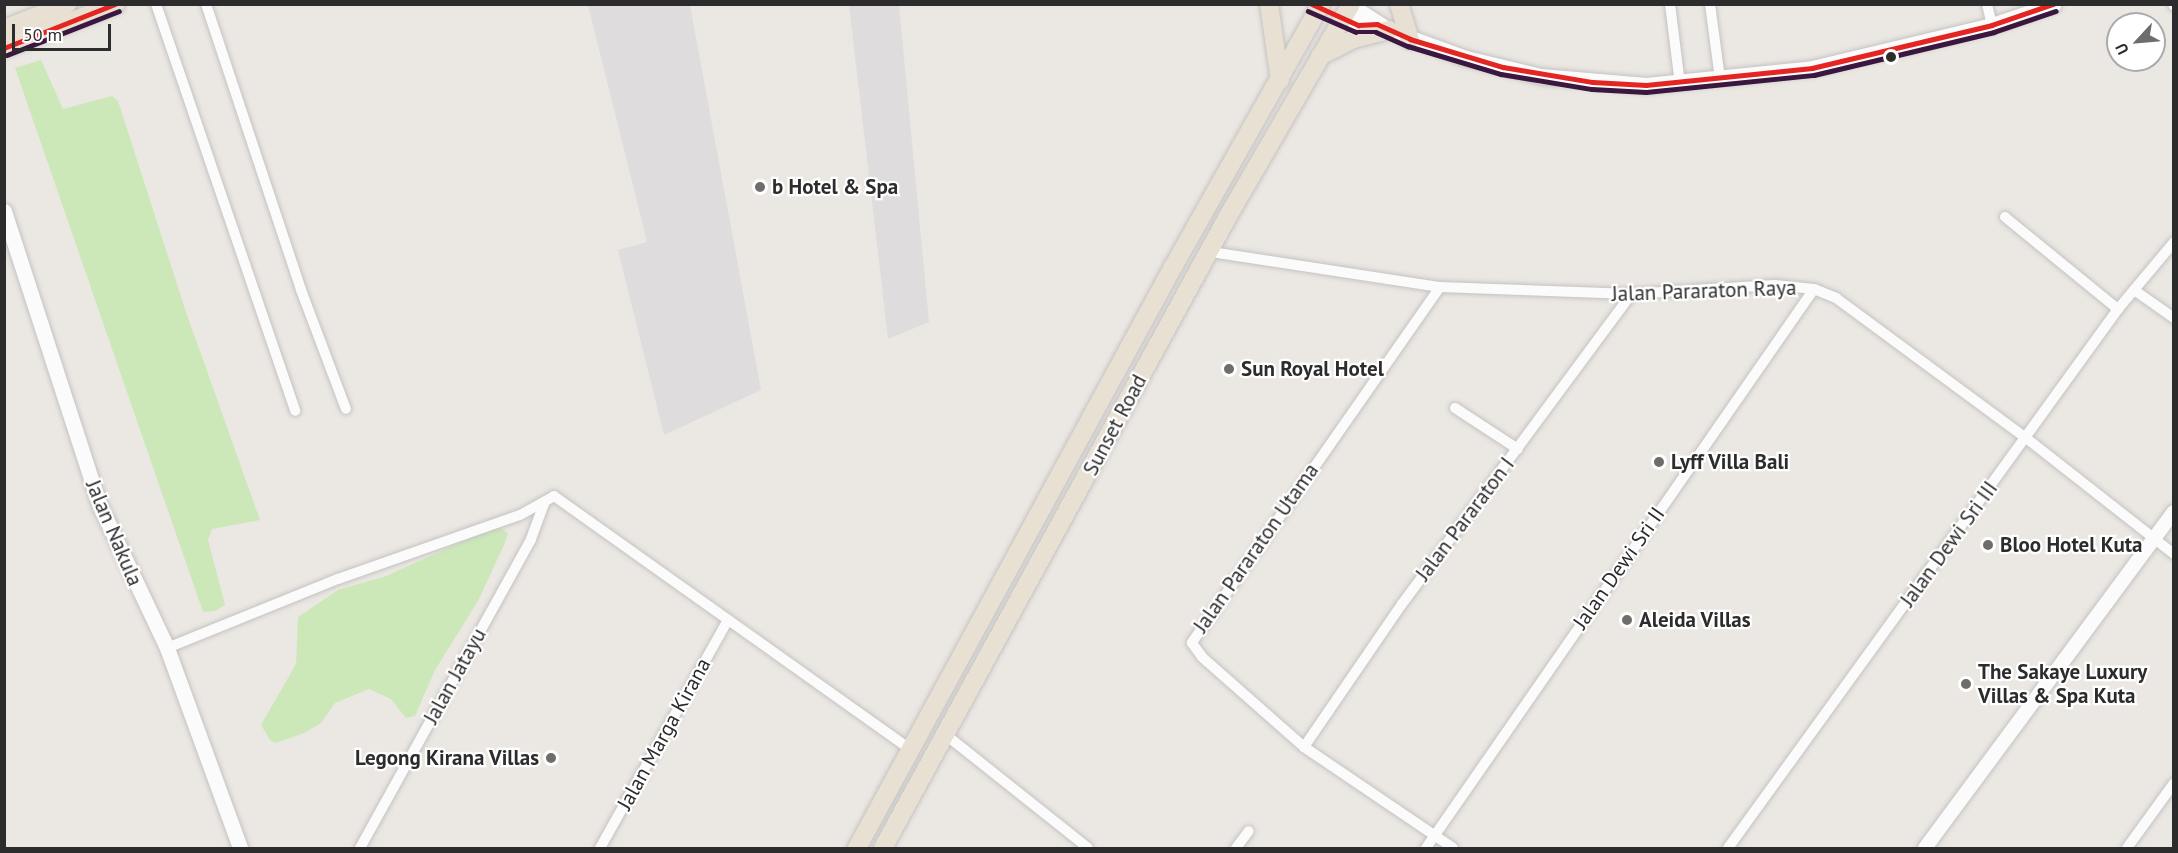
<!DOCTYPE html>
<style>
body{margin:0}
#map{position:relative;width:2178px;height:853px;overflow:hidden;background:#ebe7e2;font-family:"PT Sans",sans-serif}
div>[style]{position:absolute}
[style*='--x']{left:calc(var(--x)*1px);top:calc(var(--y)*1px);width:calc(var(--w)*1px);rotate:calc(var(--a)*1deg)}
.industrial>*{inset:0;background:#dfdcde}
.green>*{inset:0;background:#cce8b8}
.roads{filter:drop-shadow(0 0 2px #c4c3c3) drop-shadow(0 0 2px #c4c3c3)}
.minor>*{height:10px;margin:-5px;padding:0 5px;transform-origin:5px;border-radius:5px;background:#fcfbfb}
.tertiary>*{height:14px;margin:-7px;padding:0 7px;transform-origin:7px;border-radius:7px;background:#fcfbfb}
.secondary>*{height:15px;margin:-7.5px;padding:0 7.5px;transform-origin:7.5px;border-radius:7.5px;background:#fcfbfb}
.trunk>*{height:18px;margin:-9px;padding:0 9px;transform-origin:9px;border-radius:9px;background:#e9e0d4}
.bus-1>*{height:4.5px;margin:-2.25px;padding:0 2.25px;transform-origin:2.25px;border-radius:2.25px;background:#e52522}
.bus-2>*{height:4.5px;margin:-2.25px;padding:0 2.25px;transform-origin:2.25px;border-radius:2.25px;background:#3b163f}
.dots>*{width:16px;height:16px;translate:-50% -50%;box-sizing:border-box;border:3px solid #fff;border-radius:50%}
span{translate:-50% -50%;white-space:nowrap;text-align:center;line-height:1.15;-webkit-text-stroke:4.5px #fff;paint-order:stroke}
.poi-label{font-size:21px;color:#2c2c2c;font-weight:700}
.left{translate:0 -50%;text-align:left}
.right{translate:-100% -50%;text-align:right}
.street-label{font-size:21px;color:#2c2c2c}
.frame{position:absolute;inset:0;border:6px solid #2c2c2c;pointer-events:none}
.north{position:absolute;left:2106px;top:12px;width:60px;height:60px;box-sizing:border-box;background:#fff;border:2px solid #ababab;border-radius:50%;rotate:244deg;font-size:16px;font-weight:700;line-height:24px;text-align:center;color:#2c2c2c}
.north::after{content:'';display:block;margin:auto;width:21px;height:27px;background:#6f6d6c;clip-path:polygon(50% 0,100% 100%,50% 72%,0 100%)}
.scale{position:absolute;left:12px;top:24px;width:99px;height:27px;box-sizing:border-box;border:3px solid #2c2c2c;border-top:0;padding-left:8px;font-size:18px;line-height:21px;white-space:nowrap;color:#2c2c2c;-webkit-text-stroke:4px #fff;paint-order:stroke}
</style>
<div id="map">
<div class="industrial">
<i style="clip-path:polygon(588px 5px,690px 5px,761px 390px,664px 435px,618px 250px,647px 242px)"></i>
<i style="clip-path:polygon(849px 5px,899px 5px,929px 322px,888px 339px)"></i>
</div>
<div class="green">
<i style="clip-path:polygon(41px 60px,63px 109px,112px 96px,118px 101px,186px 312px,260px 520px,212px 529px,208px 540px,225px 605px,215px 611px,203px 612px,15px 68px)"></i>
<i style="clip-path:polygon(497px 526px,508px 533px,504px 545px,478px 601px,435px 670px,415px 716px,406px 718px,391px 699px,369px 689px,335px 703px,321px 723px,304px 733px,276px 743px,270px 740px,261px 725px,296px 664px,298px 617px,338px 590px,386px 576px)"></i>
</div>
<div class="roads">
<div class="minor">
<i style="--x:156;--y:4;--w:430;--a:71.1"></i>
<i style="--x:206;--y:4;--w:301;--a:71.6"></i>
<i style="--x:301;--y:290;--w:127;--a:69.3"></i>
<i style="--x:1670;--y:4;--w:81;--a:82.9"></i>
<i style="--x:1710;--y:4;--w:76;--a:82.4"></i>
<i style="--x:1987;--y:4;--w:22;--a:77"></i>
<i style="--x:2173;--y:4;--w:2;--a:63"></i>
<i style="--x:2005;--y:217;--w:146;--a:39.2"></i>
<i style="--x:1211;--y:252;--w:232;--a:8.7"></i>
<i style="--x:1440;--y:287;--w:191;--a:2.1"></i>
<i style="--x:1631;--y:294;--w:144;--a:-3.6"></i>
<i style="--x:1775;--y:285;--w:39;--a:6"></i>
<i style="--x:1814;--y:289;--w:24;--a:22"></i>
<i style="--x:1836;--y:298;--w:236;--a:36.4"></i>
<i style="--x:2026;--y:438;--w:188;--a:38.1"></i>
<i style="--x:1440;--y:287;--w:434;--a:124.9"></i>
<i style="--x:1192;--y:643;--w:17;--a:54"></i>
<i style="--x:1202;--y:657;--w:136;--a:41.4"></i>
<i style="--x:1304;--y:747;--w:180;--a:34.1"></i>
<i style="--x:2134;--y:290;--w:49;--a:35"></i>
<i style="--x:1455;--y:408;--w:75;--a:33.1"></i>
<i style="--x:167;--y:648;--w:184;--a:-22"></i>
<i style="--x:338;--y:579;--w:193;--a:-19.4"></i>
<i style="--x:520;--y:515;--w:39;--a:-29"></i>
<i style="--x:554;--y:496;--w:439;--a:35.4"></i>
<i style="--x:946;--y:735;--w:181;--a:38.5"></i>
<i style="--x:1304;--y:747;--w:173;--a:-55.6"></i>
<i style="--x:1402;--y:604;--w:385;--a:-53.5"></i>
<i style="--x:360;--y:848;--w:353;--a:-61"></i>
<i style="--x:531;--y:539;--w:40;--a:-69.8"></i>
<i style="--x:600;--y:848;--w:261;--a:-60.7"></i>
<i style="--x:1236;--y:848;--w:21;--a:-53"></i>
<i style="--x:1426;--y:848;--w:680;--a:-55.24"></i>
<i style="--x:1728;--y:848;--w:665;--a:-54.11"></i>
<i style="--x:2118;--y:309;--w:87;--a:-50.1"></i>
<i style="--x:2127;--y:848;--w:80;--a:-54.1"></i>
</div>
<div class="tertiary">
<i style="--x:1925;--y:848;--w:418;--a:-53.5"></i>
</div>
<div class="secondary">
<i style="--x:1350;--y:5;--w:46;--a:32.7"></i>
<i style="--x:1389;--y:30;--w:82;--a:20"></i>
<i style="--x:1466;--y:58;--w:77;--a:13.5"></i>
<i style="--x:1541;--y:76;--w:105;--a:4.9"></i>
<i style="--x:1646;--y:85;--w:167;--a:-5.8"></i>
<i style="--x:1812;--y:68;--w:185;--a:-13.4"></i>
<i style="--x:1992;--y:25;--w:65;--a:-18.7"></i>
<i style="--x:1341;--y:18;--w:18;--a:22"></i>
<i style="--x:1358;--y:25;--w:19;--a:-3"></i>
<i style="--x:4;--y:211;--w:310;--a:72"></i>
<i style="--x:100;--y:506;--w:157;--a:64.7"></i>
<i style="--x:167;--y:648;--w:213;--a:69.9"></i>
</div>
<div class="trunk">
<i style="--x:1269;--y:4;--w:77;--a:81.8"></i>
<i style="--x:1399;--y:4;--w:37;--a:73"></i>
<i style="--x:4;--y:29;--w:68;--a:-21.6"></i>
<i style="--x:4;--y:48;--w:120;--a:-21.4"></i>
<i style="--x:1320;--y:56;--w:37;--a:-27"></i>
<i style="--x:1353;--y:39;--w:37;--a:-14"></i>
<i style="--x:857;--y:848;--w:661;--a:-61.46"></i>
<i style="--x:1173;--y:267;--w:302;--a:-60.6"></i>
<i style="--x:883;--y:848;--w:718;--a:-61.36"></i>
<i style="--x:1227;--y:218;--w:247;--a:-59.9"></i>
</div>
</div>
<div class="bus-1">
<i style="--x:1312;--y:4;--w:51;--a:24.5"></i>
<i style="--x:1358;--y:25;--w:19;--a:-3"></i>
<i style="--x:1377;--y:24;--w:36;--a:24"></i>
<i style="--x:1410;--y:39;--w:97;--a:16.8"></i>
<i style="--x:1503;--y:67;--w:91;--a:9.5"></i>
<i style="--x:1593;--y:82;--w:53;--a:3.2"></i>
<i style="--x:1646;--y:85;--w:167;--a:-5.8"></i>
<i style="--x:1812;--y:68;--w:185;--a:-13.4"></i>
<i style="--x:1992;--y:25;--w:65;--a:-19"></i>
<i style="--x:4;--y:48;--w:119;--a:-21.6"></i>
</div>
<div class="bus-2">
<i style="--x:1308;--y:11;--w:52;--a:23.6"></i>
<i style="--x:1356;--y:32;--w:20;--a:0"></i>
<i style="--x:1376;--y:32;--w:35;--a:24"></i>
<i style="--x:1408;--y:46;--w:97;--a:16.8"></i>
<i style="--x:1501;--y:74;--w:92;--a:9.4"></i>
<i style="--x:1592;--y:89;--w:54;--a:3.2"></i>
<i style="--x:1646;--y:92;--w:169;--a:-5.8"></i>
<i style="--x:1814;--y:75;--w:185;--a:-13.4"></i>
<i style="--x:1994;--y:32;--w:65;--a:-18.7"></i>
<i style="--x:7;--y:55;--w:120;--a:-21.4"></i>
</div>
<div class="dots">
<i style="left:1891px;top:57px;background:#2c2c2c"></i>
<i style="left:760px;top:187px;background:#6f6d6c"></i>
<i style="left:1229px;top:369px;background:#6f6d6c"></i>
<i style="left:1659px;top:462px;background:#6f6d6c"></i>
<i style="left:1988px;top:545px;background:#6f6d6c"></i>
<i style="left:1627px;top:620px;background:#6f6d6c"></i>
<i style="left:1966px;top:684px;background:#6f6d6c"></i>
<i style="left:551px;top:758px;background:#6f6d6c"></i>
</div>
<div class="poi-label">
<span class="left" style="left:772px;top:187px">b Hotel &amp; Spa</span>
<span class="left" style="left:1241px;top:369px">Sun Royal Hotel</span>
<span class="left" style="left:1671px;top:462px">Lyff Villa Bali</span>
<span class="left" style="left:2000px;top:545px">Bloo Hotel Kuta</span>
<span class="left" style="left:1639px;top:620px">Aleida Villas</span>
<span class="left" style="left:1978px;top:684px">The Sakaye Luxury<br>Villas &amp; Spa Kuta</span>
<span class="right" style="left:539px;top:758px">Legong Kirana Villas</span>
</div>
<div class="street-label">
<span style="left:1704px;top:291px;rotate:-2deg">Jalan Pararaton Raya</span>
<span style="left:1115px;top:425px;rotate:-62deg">Sunset Road</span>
<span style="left:1465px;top:519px;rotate:-53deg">Jalan Pararaton I</span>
<span style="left:114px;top:533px;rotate:67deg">Jalan Nakula</span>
<span style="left:1949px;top:544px;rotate:-54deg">Jalan Dewi Sri III</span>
<span style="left:1256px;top:548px;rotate:-55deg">Jalan Pararaton Utama</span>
<span style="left:1619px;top:568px;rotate:-55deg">Jalan Dewi Sri II</span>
<span style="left:455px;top:676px;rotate:-61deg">Jalan Jatayu</span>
<span style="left:664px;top:734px;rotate:-61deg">Jalan Marga Kirana</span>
</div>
<div class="frame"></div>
<div class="north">U</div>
<div class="scale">50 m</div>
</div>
